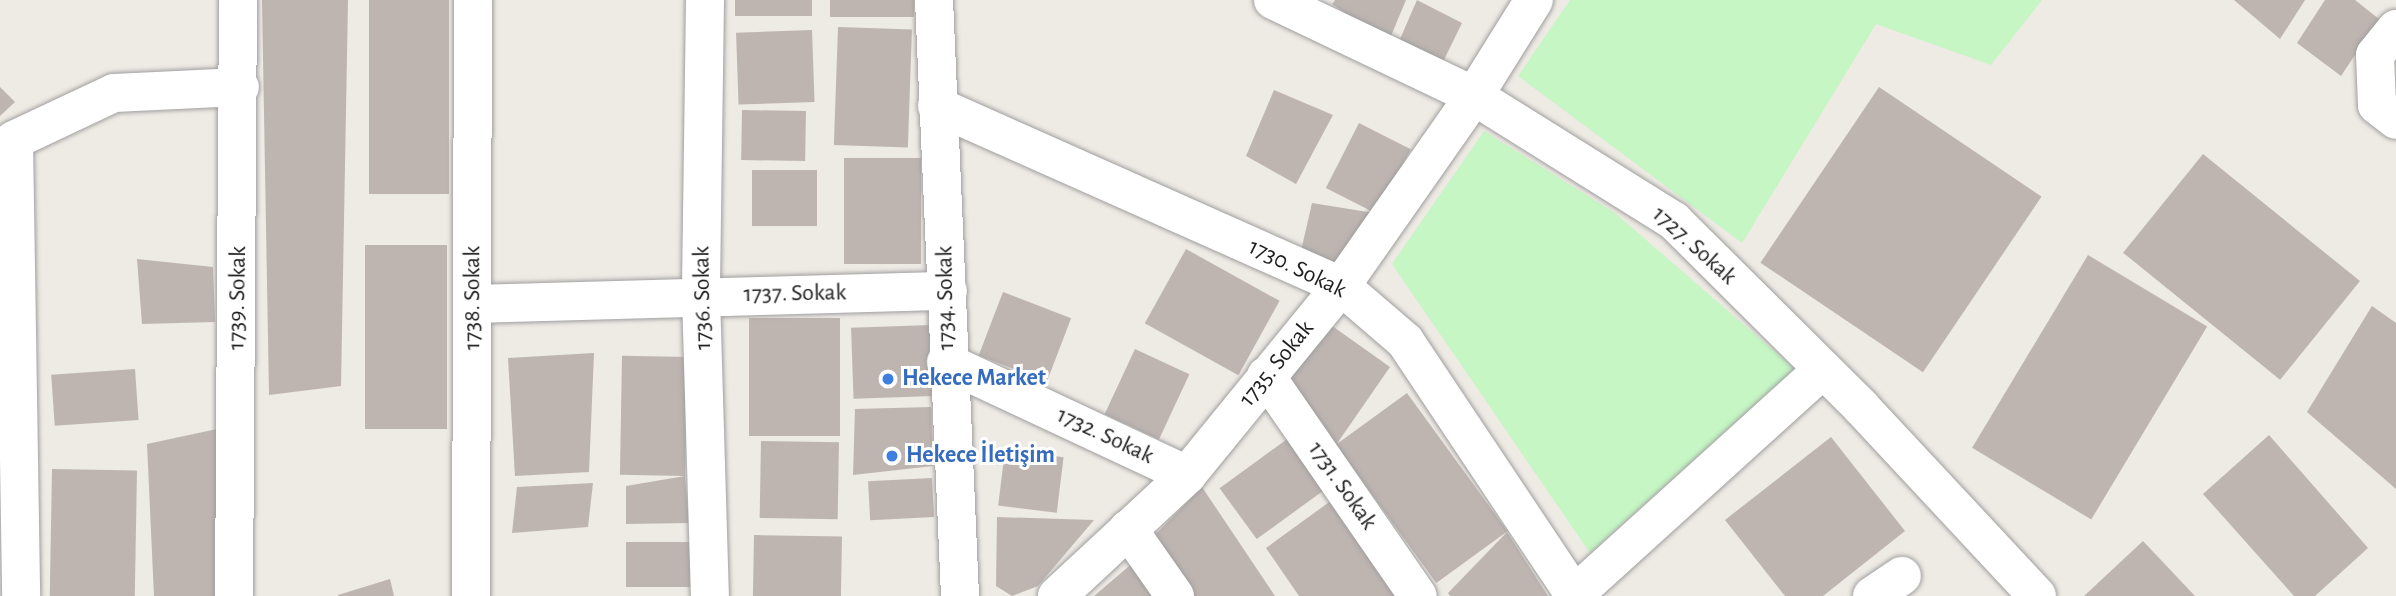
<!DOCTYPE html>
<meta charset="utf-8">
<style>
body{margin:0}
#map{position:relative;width:2396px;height:596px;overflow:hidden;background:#eeeae4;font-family:"Alegreya Sans",sans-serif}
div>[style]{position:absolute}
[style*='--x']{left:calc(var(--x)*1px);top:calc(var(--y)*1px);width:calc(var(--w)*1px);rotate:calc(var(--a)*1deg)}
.park>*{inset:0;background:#c5f6c4}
.building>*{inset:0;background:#beb5b1;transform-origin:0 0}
.roads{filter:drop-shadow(0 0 2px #9f9f9f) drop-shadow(0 0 2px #9f9f9f)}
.minor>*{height:38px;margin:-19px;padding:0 19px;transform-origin:19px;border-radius:19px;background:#fff}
.dots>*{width:19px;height:19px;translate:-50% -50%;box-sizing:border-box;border:4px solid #fff;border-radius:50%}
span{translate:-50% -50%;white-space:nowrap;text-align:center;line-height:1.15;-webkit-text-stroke:6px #fff;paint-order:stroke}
.street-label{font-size:24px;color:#1e1e1e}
.shop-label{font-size:24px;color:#366cbe;font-weight:700}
.left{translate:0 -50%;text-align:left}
</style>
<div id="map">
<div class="park">
<i style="clip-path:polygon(1570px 0,2042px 0,1991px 65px,1876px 24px,1742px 243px,1518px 76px)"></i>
<i style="clip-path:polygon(1484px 131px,1615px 213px,1795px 369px,1590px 553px,1392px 264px)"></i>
</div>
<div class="building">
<i style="clip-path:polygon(262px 0,348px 0,341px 386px,269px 395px)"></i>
<i style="left:369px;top:0;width:80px;height:194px"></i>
<i style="left:735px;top:0;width:77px;height:16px"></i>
<i style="left:830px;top:0;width:84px;height:17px"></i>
<i style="clip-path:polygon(1335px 0,1406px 0,1388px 43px,1332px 4px)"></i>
<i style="clip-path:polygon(1417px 0,1462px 23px,1441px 66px,1400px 39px)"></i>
<i style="clip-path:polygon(2234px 0,2305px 0,2280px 39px)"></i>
<i style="clip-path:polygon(2325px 0,2355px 0,2379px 19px,2341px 76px,2297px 43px)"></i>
<i style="left:838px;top:27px;width:74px;height:118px;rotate:2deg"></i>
<i style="left:812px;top:30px;width:72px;height:76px;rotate:88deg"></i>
<i style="clip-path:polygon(0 87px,15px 102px,0 116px)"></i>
<i style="left:1879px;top:87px;width:196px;height:212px;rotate:34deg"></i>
<i style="clip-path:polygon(1274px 90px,1333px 115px,1296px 184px,1246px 156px)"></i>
<i style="left:742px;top:110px;width:64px;height:50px;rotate:1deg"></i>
<i style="left:1359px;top:123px;width:58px;height:73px;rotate:27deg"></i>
<i style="left:2203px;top:154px;width:202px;height:127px;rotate:39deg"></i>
<i style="left:844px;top:158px;width:77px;height:106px"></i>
<i style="left:752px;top:170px;width:65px;height:56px"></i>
<i style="clip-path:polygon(1312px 203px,1374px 213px,1337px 267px,1301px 251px)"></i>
<i style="left:365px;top:245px;width:82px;height:184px"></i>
<i style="left:1186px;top:249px;width:107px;height:85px;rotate:29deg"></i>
<i style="left:2088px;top:255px;width:139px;height:225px;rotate:31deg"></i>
<i style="clip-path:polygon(137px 259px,213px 267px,215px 322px,142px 324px)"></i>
<i style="left:1003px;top:292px;width:73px;height:68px;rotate:21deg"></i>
<i style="clip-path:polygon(2372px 306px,2396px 323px,2396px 489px,2307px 412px)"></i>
<i style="left:840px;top:318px;width:118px;height:91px;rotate:90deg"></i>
<i style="clip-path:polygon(1328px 323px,1390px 367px,1336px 445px,1288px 379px)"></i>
<i style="left:931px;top:325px;width:71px;height:80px;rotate:88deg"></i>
<i style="left:1135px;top:349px;width:60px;height:72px;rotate:25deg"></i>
<i style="clip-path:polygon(594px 353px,589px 472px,515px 476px,508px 358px)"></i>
<i style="left:687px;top:357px;width:119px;height:65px;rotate:91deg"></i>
<i style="left:135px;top:369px;width:51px;height:84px;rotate:86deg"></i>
<i style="left:1407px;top:393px;width:171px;height:88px;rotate:54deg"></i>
<i style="clip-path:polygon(931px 407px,933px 466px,853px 475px,855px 409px)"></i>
<i style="clip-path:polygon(217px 429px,234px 596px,154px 596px,147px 444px)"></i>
<i style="clip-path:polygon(2269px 435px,2368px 548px,2315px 596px,2294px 596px,2203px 494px)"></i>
<i style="left:1290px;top:437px;width:63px;height:87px;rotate:54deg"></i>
<i style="clip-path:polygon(1831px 437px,1905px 531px,1823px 596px,1785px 596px,1725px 520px)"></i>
<i style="left:761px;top:441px;width:78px;height:77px;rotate:1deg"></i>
<i style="left:1005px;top:450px;width:59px;height:56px;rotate:7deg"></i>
<i style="left:52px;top:469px;width:85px;height:127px;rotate:1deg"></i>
<i style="clip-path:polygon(685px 476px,689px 523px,626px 524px,626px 486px)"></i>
<i style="left:932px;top:478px;width:39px;height:64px;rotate:87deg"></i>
<i style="clip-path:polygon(593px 483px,588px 527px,512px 533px,517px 487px)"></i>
<i style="clip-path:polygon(1202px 487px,1275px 596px,1191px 596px,1151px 539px)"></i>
<i style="clip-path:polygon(1332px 500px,1400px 596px,1299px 596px,1266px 548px)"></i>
<i style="clip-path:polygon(997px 517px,1094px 520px,1038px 586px,1012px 596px,996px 586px)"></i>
<i style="clip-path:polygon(1507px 532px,1548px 596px,1450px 596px,1448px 593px)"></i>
<i style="left:754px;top:535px;width:88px;height:61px;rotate:1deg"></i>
<i style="clip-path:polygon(2143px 541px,2195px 596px,2084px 596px)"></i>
<i style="left:626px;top:542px;width:69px;height:45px"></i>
<i style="clip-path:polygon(1134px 562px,1152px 596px,1094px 596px)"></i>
<i style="clip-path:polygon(390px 579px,394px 596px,338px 596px,338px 595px)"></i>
</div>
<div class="roads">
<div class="minor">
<i style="--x:705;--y:0;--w:296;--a:90.8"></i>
<i style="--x:701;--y:296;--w:300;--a:88.3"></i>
<i style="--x:934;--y:0;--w:597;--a:87.5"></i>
<i style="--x:1273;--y:0;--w:223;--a:25.5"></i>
<i style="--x:1474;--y:96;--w:236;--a:32"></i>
<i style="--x:1674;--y:221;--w:264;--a:44.8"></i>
<i style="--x:1861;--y:407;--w:258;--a:47"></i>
<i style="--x:2396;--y:29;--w:33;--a:129"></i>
<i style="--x:2375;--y:55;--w:50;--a:87.7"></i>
<i style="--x:2377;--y:105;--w:24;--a:38"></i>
<i style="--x:937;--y:106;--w:442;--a:24"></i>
<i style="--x:1341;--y:286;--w:84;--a:40.7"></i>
<i style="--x:1405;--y:341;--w:306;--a:56.3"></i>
<i style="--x:14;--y:140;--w:456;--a:89.1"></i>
<i style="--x:0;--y:156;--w:21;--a:-49"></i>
<i style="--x:14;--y:140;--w:110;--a:-25.2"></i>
<i style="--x:114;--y:93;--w:126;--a:-2.7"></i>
<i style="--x:474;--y:304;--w:474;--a:-1.6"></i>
<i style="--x:946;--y:362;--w:266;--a:25.1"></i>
<i style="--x:1266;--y:376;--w:267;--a:55.4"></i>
<i style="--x:1128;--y:529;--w:82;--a:55"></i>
<i style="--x:1574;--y:595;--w:336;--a:-42.2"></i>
<i style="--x:234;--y:596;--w:596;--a:-89.62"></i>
<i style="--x:471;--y:596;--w:596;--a:-89.81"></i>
<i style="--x:1057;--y:596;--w:178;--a:-42.9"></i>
<i style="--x:1187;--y:475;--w:244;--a:-50.8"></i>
<i style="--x:1341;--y:286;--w:232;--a:-55"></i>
<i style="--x:1474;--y:96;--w:113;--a:-58"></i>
<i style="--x:1872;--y:596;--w:36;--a:-34"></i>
</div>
</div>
<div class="dots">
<i style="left:888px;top:379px;background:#3f7fe0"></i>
<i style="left:892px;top:456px;background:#3f7fe0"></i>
</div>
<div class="street-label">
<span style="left:1694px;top:246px;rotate:42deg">1727. Sokak</span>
<span style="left:1297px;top:269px;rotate:26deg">1730. Sokak</span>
<span style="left:795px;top:294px;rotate:-1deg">1737. Sokak</span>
<span style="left:238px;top:298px;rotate:-89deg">1739. Sokak</span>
<span style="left:473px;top:298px;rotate:-90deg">1738. Sokak</span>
<span style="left:703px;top:298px;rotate:-91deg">1736. Sokak</span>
<span style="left:946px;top:298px;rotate:-91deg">1734. Sokak</span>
<span style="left:1277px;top:364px;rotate:-51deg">1735. Sokak</span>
<span style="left:1105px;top:436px;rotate:25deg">1732. Sokak</span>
<span style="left:1342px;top:486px;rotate:55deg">1731. Sokak</span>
</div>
<div class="shop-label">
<span class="left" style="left:902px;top:379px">Hekece Market</span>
<span class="left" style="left:906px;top:456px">Hekece İletişim</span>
</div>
</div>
